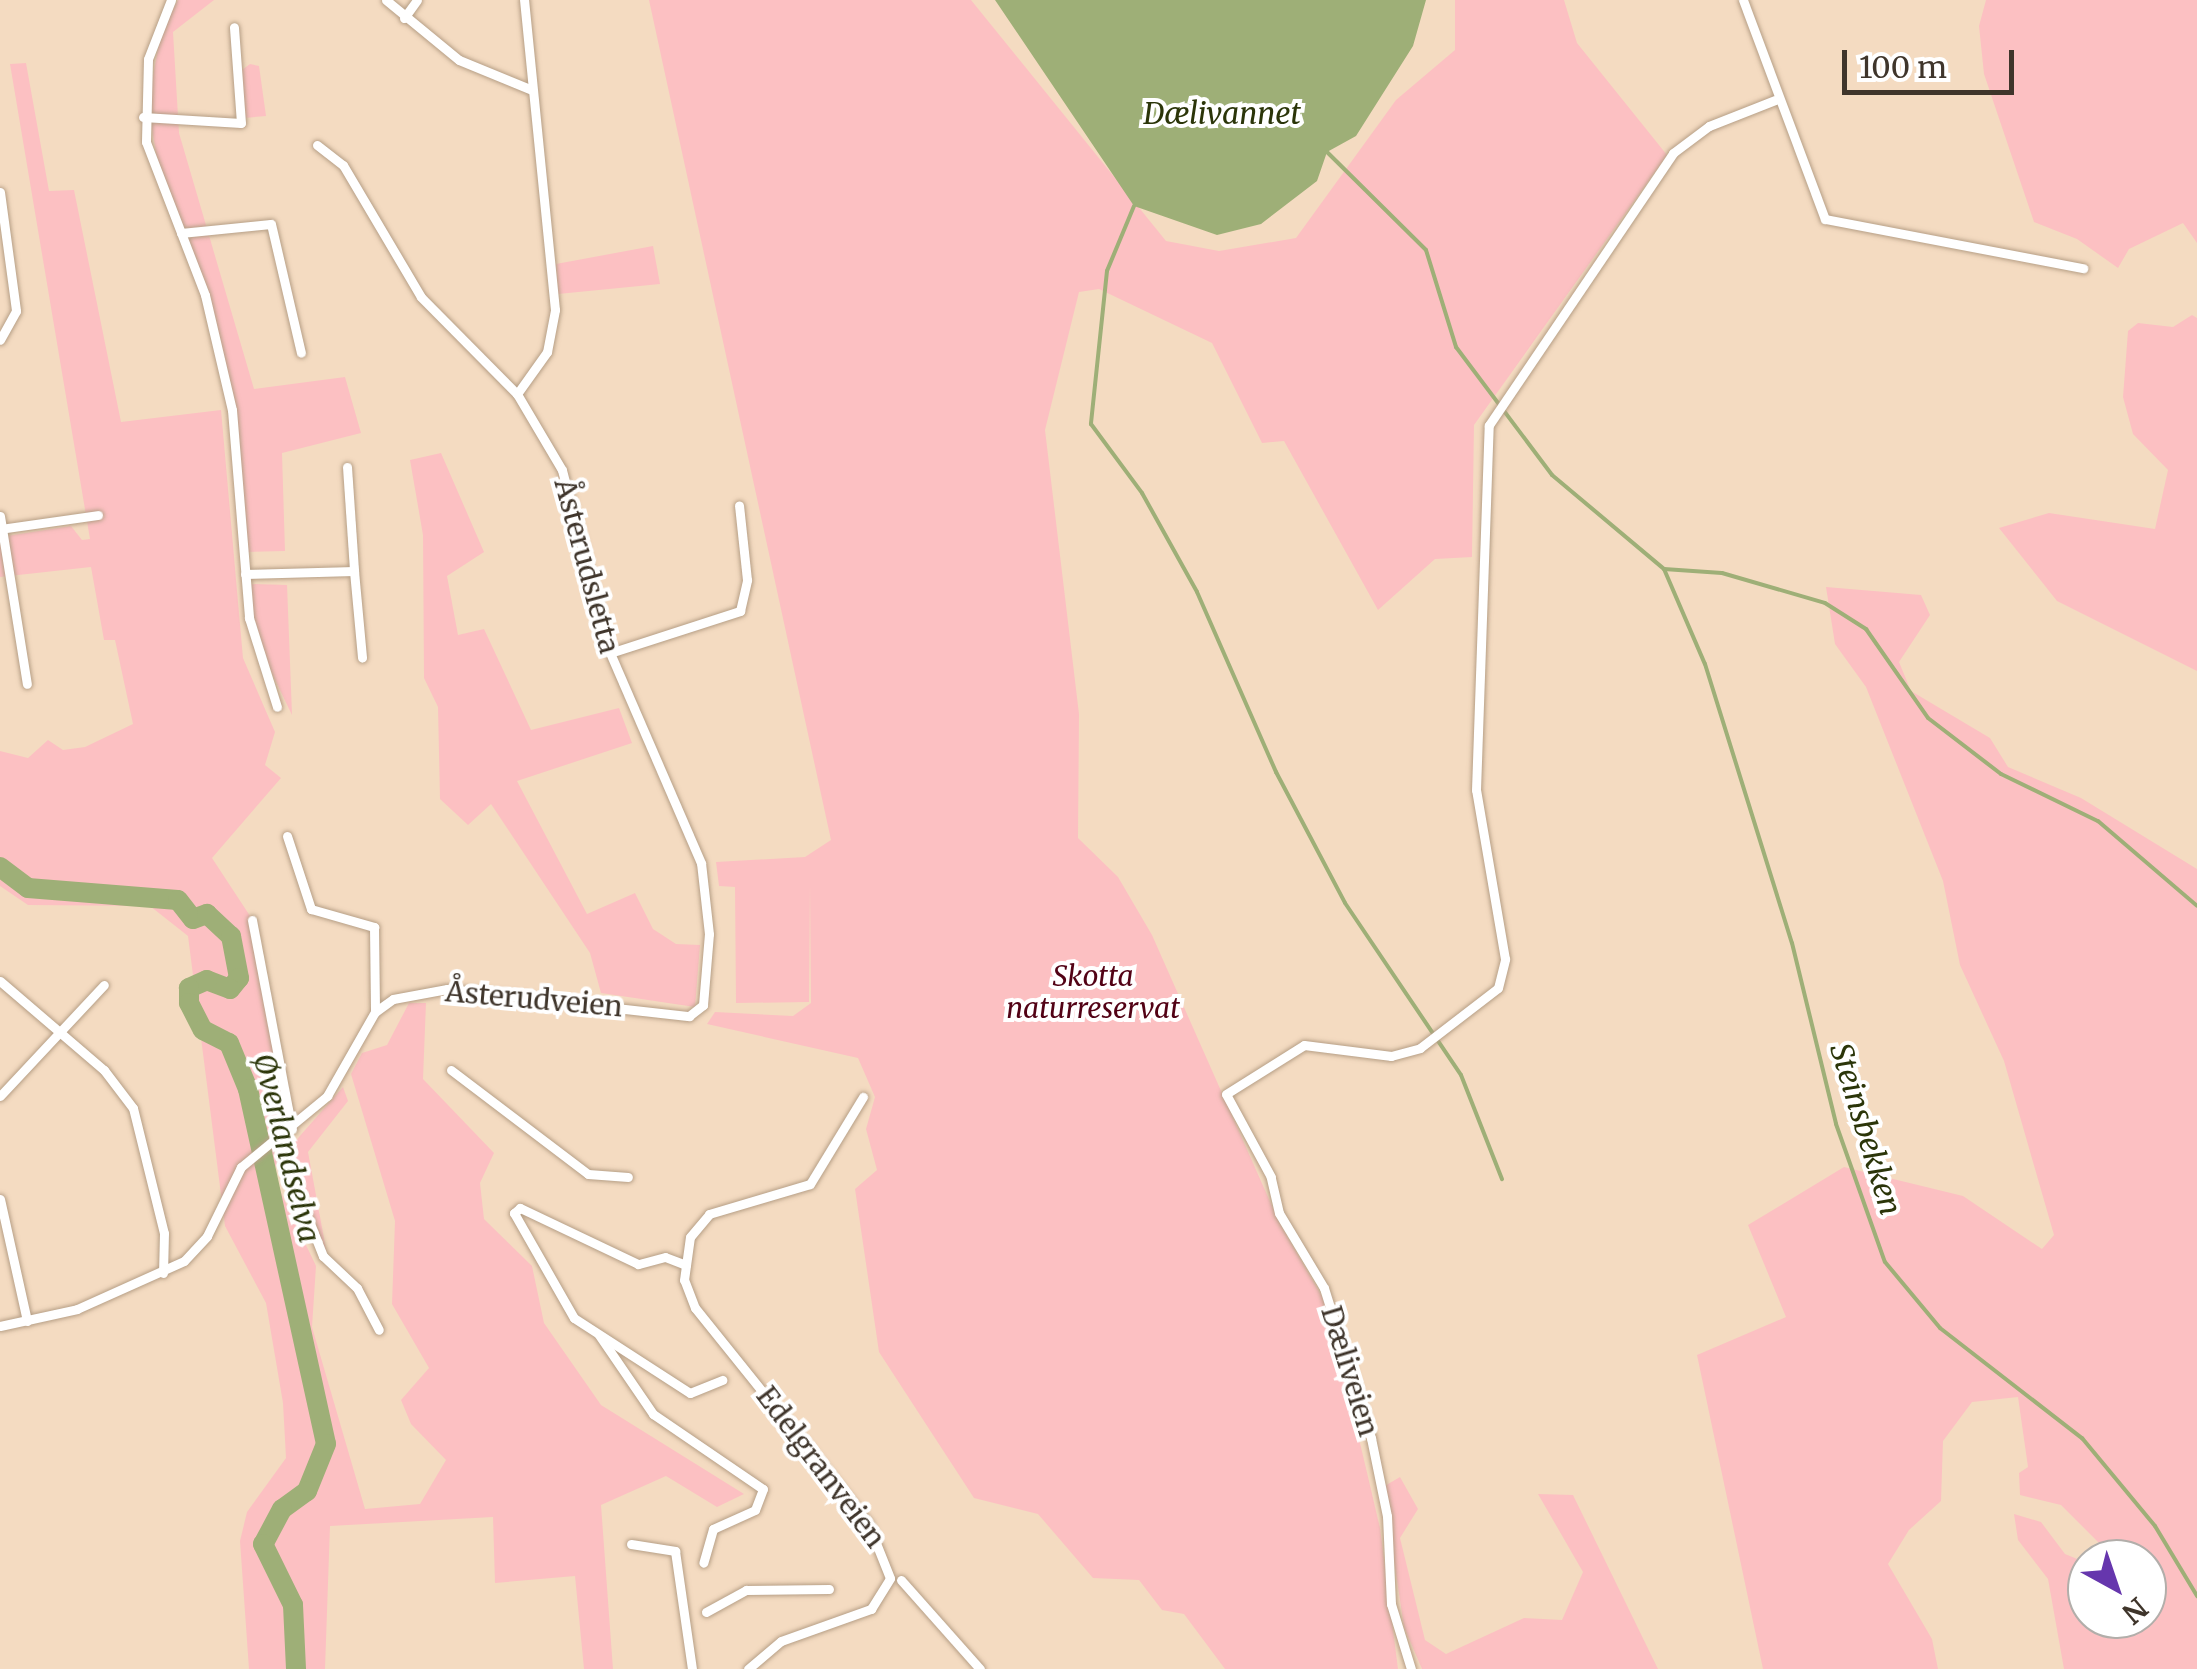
<!DOCTYPE html>
<meta charset="utf-8">
<style>
body{margin:0}
#map{position:relative;width:2197px;height:1669px;overflow:hidden;background:#f4dbc1;font-family:Merriweather,serif}
div>[style]{position:absolute}
[style*='--x']{left:calc(var(--x)*1px);top:calc(var(--y)*1px);width:calc(var(--w)*1px);rotate:calc(var(--a)*1deg)}
.green>*{inset:0;background:#fcc0c2}
.water>*{inset:0;background:#9eaf77}
.stream>*{height:4px;margin:-2px;padding:0 2px;transform-origin:2px;border-radius:2px;background:#9eaf77}
.river>*{height:20px;margin:-10px;padding:0 10px;transform-origin:10px;border-radius:10px;background:#9eaf77}
.roads{filter:drop-shadow(0 0 2px #b69f86) drop-shadow(0 0 2px #b69f86)}
.street>*{height:9px;margin:-4.5px;padding:0 4.5px;transform-origin:4.5px;border-radius:4.5px;background:#fff}
span{translate:-50% -50%;white-space:nowrap;text-align:center;line-height:1.15;-webkit-text-stroke:8px #fff;paint-order:stroke}
.street-label{font-size:28px;color:#3f352b}
.park-label{font-size:28px;color:#520215;font-style:italic}
.water-label{font-size:30px;color:#2b3509;font-style:italic}
.north{position:absolute;left:2067px;top:1539px;width:100px;height:100px;box-sizing:border-box;background:#fff;border:2px solid #b2aeaa;border-radius:50%;rotate:140deg;font-size:28px;font-weight:700;line-height:40px;text-align:center;color:#3f352b}
.north::after{content:'';display:block;margin:auto;width:35px;height:45px;background:#6636ad;clip-path:polygon(50% 0,100% 100%,50% 72%,0 100%)}
.scale{position:absolute;left:1842px;top:50px;width:172px;height:45px;box-sizing:border-box;border:5px solid #3f352b;border-top:0;padding-left:12px;font-size:30px;line-height:35px;white-space:nowrap;color:#3f352b;-webkit-text-stroke:8px #fff;paint-order:stroke}
</style>
<div id="map">
<div class="green">
<i style="clip-path:polygon(178px 0,214px 0,173px 32px,179px 133px,254px 389px,345px 377px,361px 433px,282px 453px,285px 551px,245px 552px,233px 393px,159px 171px,148px 105px,161px 31px)"></i>
<i style="clip-path:polygon(649px 0,971px 0,1166px 241px,1219px 251px,1296px 238px,1396px 100px,1455px 50px,1455px 0,1564px 0,1577px 43px,1667px 155px,1474px 425px,1472px 557px,1435px 559px,1378px 610px,1284px 441px,1262px 443px,1212px 343px,1099px 289px,1079px 292px,1045px 430px,1079px 714px,1078px 838px,1118px 877px,1152px 935px,1280px 1224px,1328px 1307px,1380px 1528px,1398px 1669px,1225px 1669px,1184px 1614px,1162px 1610px,1139px 1580px,1093px 1578px,1038px 1514px,974px 1498px,879px 1352px,855px 1189px,877px 1170px,866px 1129px,875px 1097px,858px 1058px,707px 1024px,715px 1012px,793px 1016px,811px 1003px,810px 885px,809px 1002px,736px 1003px,735px 887px,719px 886px,716px 862px,805px 857px,831px 840px)"></i>
<i style="clip-path:polygon(1986px 0,2197px 0,2197px 243px,2183px 223px,2129px 249px,2118px 268px,2077px 239px,2034px 222px,1984px 74px,1979px 26px)"></i>
<i style="clip-path:polygon(26px 63px,49px 191px,74px 190px,121px 422px,221px 410px,243px 658px,275px 732px,265px 765px,281px 778px,212px 858px,252px 919px,290px 1134px,272px 1174px,316px 1266px,312px 1327px,365px 1509px,420px 1504px,446px 1460px,411px 1424px,401px 1400px,429px 1368px,392px 1304px,395px 1221px,351px 1074px,362px 1053px,387px 1045px,409px 1003px,426px 1003px,423px 1079px,494px 1153px,480px 1183px,484px 1219px,532px 1266px,544px 1323px,601px 1405px,744px 1494px,717px 1507px,666px 1476px,601px 1505px,613px 1669px,584px 1669px,575px 1576px,495px 1583px,493px 1517px,330px 1526px,325px 1669px,249px 1669px,240px 1541px,247px 1512px,286px 1458px,283px 1403px,266px 1303px,225px 1226px,188px 936px,150px 906px,28px 905px,0 886px,0 751px,28px 758px,48px 740px,63px 750px,85px 747px,133px 724px,115px 640px,104px 640px,91px 567px,0 577px,0 537px,71px 526px,82px 540px,90px 539px,10px 64px)"></i>
<i style="clip-path:polygon(250px 64px,259px 66px,266px 116px,244px 118px,242px 70px)"></i>
<i style="clip-path:polygon(653px 246px,660px 284px,558px 294px,556px 264px)"></i>
<i style="clip-path:polygon(2192px 315px,2197px 318px,2197px 671px,2057px 601px,1999px 528px,2049px 513px,2155px 529px,2168px 470px,2133px 434px,2123px 397px,2128px 331px,2138px 323px,2173px 327px)"></i>
<i style="clip-path:polygon(441px 453px,484px 552px,447px 576px,458px 635px,484px 629px,531px 730px,619px 708px,632px 743px,517px 781px,587px 914px,635px 893px,653px 929px,676px 944px,700px 945px,695px 1007px,601px 993px,590px 953px,491px 804px,468px 825px,440px 799px,438px 707px,424px 678px,423px 535px,410px 460px)"></i>
<i style="clip-path:polygon(250px 584px,287px 585px,292px 715px,255px 638px)"></i>
<i style="clip-path:polygon(1826px 587px,1921px 595px,1930px 615px,1899px 662px,1911px 691px,1990px 738px,2008px 767px,2081px 798px,2197px 869px,2197px 1669px,2064px 1669px,2048px 1579px,2018px 1540px,2014px 1514px,2041px 1522px,2065px 1554px,2087px 1563px,2087px 1619px,2147px 1619px,2147px 1559px,2115px 1559px,2061px 1505px,2020px 1495px,2019px 1473px,2028px 1467px,2018px 1397px,1972px 1402px,1943px 1441px,1941px 1501px,1909px 1530px,1888px 1564px,1932px 1639px,1938px 1669px,1763px 1669px,1697px 1355px,1786px 1317px,1748px 1225px,1844px 1167px,1963px 1196px,2042px 1249px,2054px 1235px,2004px 1061px,1960px 965px,1943px 881px,1866px 687px,1835px 644px)"></i>
<i style="clip-path:polygon(343px 1087px,348px 1101px,308px 1152px,328px 1260px,284px 1154px)"></i>
<i style="clip-path:polygon(1400px 1477px,1418px 1509px,1400px 1538px,1425px 1640px,1446px 1654px,1524px 1618px,1562px 1620px,1583px 1572px,1538px 1494px,1573px 1495px,1658px 1669px,1422px 1669px,1404px 1627px,1383px 1487px)"></i>
</div>
<div class="water">
<i style="clip-path:polygon(995px 0,1426px 0,1413px 46px,1356px 136px,1327px 152px,1317px 181px,1261px 224px,1217px 235px,1134px 206px)"></i>
</div>
<div class="stream">
<i style="--x:1327;--y:152;--w:139;--a:44.7"></i>
<i style="--x:1426;--y:250;--w:102;--a:72.8"></i>
<i style="--x:1456;--y:347;--w:160;--a:53.1"></i>
<i style="--x:1552;--y:475;--w:146;--a:40"></i>
<i style="--x:1134;--y:206;--w:70;--a:112.6"></i>
<i style="--x:1107;--y:271;--w:154;--a:96"></i>
<i style="--x:1091;--y:424;--w:86;--a:53.5"></i>
<i style="--x:1142;--y:493;--w:113;--a:60.9"></i>
<i style="--x:1197;--y:592;--w:197;--a:66.3"></i>
<i style="--x:1276;--y:772;--w:148;--a:62.2"></i>
<i style="--x:1345;--y:903;--w:207;--a:56"></i>
<i style="--x:1461;--y:1075;--w:112;--a:68.5"></i>
<i style="--x:1664;--y:569;--w:103;--a:66.7"></i>
<i style="--x:1705;--y:664;--w:292;--a:72.7"></i>
<i style="--x:1792;--y:943;--w:186;--a:76.3"></i>
<i style="--x:1836;--y:1124;--w:146;--a:70.5"></i>
<i style="--x:1885;--y:1262;--w:86;--a:50.2"></i>
<i style="--x:1940;--y:1328;--w:180;--a:37.8"></i>
<i style="--x:2082;--y:1438;--w:114;--a:50.3"></i>
<i style="--x:2155;--y:1526;--w:82;--a:59"></i>
<i style="--x:1664;--y:569;--w:58;--a:3.9"></i>
<i style="--x:1722;--y:573;--w:107;--a:16.2"></i>
<i style="--x:1825;--y:603;--w:49;--a:32.4"></i>
<i style="--x:1866;--y:629;--w:108;--a:55.1"></i>
<i style="--x:1928;--y:718;--w:92;--a:37.5"></i>
<i style="--x:2001;--y:774;--w:108;--a:25.9"></i>
<i style="--x:2098;--y:821;--w:130;--a:40.6"></i>
</div>
<div class="river">
<i style="--x:0;--y:867;--w:35;--a:37"></i>
<i style="--x:28;--y:888;--w:150;--a:4.6"></i>
<i style="--x:178;--y:900;--w:24;--a:52"></i>
<i style="--x:193;--y:919;--w:15;--a:-20"></i>
<i style="--x:207;--y:914;--w:33;--a:43"></i>
<i style="--x:231;--y:936;--w:43;--a:79.2"></i>
<i style="--x:239;--y:978;--w:14;--a:129"></i>
<i style="--x:230;--y:989;--w:25;--a:-159"></i>
<i style="--x:207;--y:980;--w:20;--a:156"></i>
<i style="--x:189;--y:988;--w:15;--a:90"></i>
<i style="--x:189;--y:1003;--w:30;--a:63"></i>
<i style="--x:203;--y:1030;--w:29;--a:27"></i>
<i style="--x:229;--y:1043;--w:50;--a:67.6"></i>
<i style="--x:248;--y:1089;--w:363;--a:77.6"></i>
<i style="--x:326;--y:1444;--w:51;--a:112"></i>
<i style="--x:307;--y:1491;--w:31;--a:144"></i>
<i style="--x:282;--y:1509;--w:40;--a:118"></i>
<i style="--x:263;--y:1544;--w:68;--a:63.8"></i>
<i style="--x:293;--y:1605;--w:64;--a:87.3"></i>
</div>
<div class="roads">
<div class="street">
<i style="--x:171;--y:0;--w:63;--a:111.3"></i>
<i style="--x:148;--y:59;--w:83;--a:91.4"></i>
<i style="--x:146;--y:142;--w:164;--a:68.9"></i>
<i style="--x:205;--y:295;--w:118;--a:76.8"></i>
<i style="--x:232;--y:410;--w:209;--a:85.3"></i>
<i style="--x:249;--y:618;--w:93;--a:72.5"></i>
<i style="--x:386;--y:0;--w:94;--a:39.4"></i>
<i style="--x:459;--y:60;--w:79;--a:22.3"></i>
<i style="--x:1743;--y:0;--w:234;--a:69.5"></i>
<i style="--x:1825;--y:219;--w:263;--a:10.8"></i>
<i style="--x:404;--y:18;--w:22;--a:-54"></i>
<i style="--x:143;--y:117;--w:98;--a:3.5"></i>
<i style="--x:241;--y:123;--w:96;--a:-94.2"></i>
<i style="--x:317;--y:145;--w:33;--a:38"></i>
<i style="--x:343;--y:165;--w:153;--a:59.4"></i>
<i style="--x:421;--y:297;--w:136;--a:45.3"></i>
<i style="--x:0;--y:192;--w:120;--a:82.3"></i>
<i style="--x:16;--y:311;--w:33;--a:119"></i>
<i style="--x:181;--y:233;--w:90;--a:-5.7"></i>
<i style="--x:271;--y:224;--w:132;--a:76.9"></i>
<i style="--x:347;--y:467;--w:104;--a:86.1"></i>
<i style="--x:0;--y:516;--w:170;--a:80.9"></i>
<i style="--x:0;--y:529;--w:99;--a:-8.1"></i>
<i style="--x:245;--y:574;--w:109;--a:-1.6"></i>
<i style="--x:354;--y:571;--w:87;--a:84.7"></i>
<i style="--x:610;--y:653;--w:137;--a:-17.9"></i>
<i style="--x:740;--y:611;--w:32;--a:-77"></i>
<i style="--x:747;--y:580;--w:75;--a:-96.1"></i>
<i style="--x:287;--y:836;--w:77;--a:71.8"></i>
<i style="--x:311;--y:909;--w:66;--a:15.9"></i>
<i style="--x:374;--y:927;--w:85;--a:89.3"></i>
<i style="--x:252;--y:920;--w:213;--a:79.2"></i>
<i style="--x:0;--y:981;--w:137;--a:40.6"></i>
<i style="--x:104;--y:1070;--w:48;--a:52.7"></i>
<i style="--x:133;--y:1108;--w:129;--a:76.1"></i>
<i style="--x:164;--y:1233;--w:40;--a:91.4"></i>
<i style="--x:451;--y:1070;--w:172;--a:37.2"></i>
<i style="--x:588;--y:1174;--w:40;--a:4.3"></i>
<i style="--x:0;--y:1096;--w:152;--a:-46.9"></i>
<i style="--x:277;--y:1140;--w:125;--a:68.4"></i>
<i style="--x:323;--y:1256;--w:47;--a:43.3"></i>
<i style="--x:357;--y:1288;--w:47;--a:62.4"></i>
<i style="--x:0;--y:1199;--w:125;--a:77.5"></i>
<i style="--x:686;--y:1265;--w:22;--a:-159"></i>
<i style="--x:665;--y:1257;--w:28;--a:165"></i>
<i style="--x:638;--y:1264;--w:131;--a:-154.6"></i>
<i style="--x:520;--y:1208;--w:8;--a:140"></i>
<i style="--x:514;--y:1213;--w:121;--a:60.3"></i>
<i style="--x:574;--y:1318;--w:138;--a:32.9"></i>
<i style="--x:690;--y:1393;--w:35;--a:-22"></i>
<i style="--x:0;--y:1326;--w:79;--a:-12.4"></i>
<i style="--x:77;--y:1309;--w:117;--a:-24.2"></i>
<i style="--x:184;--y:1261;--w:34;--a:-47"></i>
<i style="--x:207;--y:1236;--w:77;--a:-63.8"></i>
<i style="--x:241;--y:1167;--w:112;--a:-39.5"></i>
<i style="--x:327;--y:1096;--w:97;--a:-60.3"></i>
<i style="--x:375;--y:1012;--w:22;--a:-36"></i>
<i style="--x:393;--y:999;--w:55;--a:-10.5"></i>
<i style="--x:447;--y:989;--w:244;--a:6.4"></i>
<i style="--x:689;--y:1016;--w:18;--a:-38"></i>
<i style="--x:703;--y:1005;--w:71;--a:-85.2"></i>
<i style="--x:709;--y:934;--w:71;--a:-96.4"></i>
<i style="--x:701;--y:863;--w:229;--a:-113.4"></i>
<i style="--x:610;--y:653;--w:189;--a:-104.7"></i>
<i style="--x:562;--y:470;--w:88;--a:-120.6"></i>
<i style="--x:517;--y:394;--w:52;--a:-54.5"></i>
<i style="--x:547;--y:352;--w:43;--a:-79.2"></i>
<i style="--x:555;--y:310;--w:312;--a:-95.7"></i>
<i style="--x:599;--y:1335;--w:96;--a:55.6"></i>
<i style="--x:653;--y:1414;--w:133;--a:34.3"></i>
<i style="--x:763;--y:1489;--w:22;--a:111"></i>
<i style="--x:755;--y:1510;--w:46;--a:155.7"></i>
<i style="--x:713;--y:1529;--w:35;--a:106"></i>
<i style="--x:631;--y:1544;--w:45;--a:9"></i>
<i style="--x:675;--y:1551;--w:119;--a:81.8"></i>
<i style="--x:901;--y:1580;--w:119;--a:48.4"></i>
<i style="--x:706;--y:1612;--w:46;--a:-28.8"></i>
<i style="--x:746;--y:1590;--w:83;--a:-0.7"></i>
<i style="--x:748;--y:1669;--w:43;--a:-40.3"></i>
<i style="--x:781;--y:1641;--w:96;--a:-19.6"></i>
<i style="--x:871;--y:1609;--w:36;--a:-58"></i>
<i style="--x:890;--y:1578;--w:59;--a:-111.8"></i>
<i style="--x:868;--y:1523;--w:276;--a:-128.8"></i>
<i style="--x:695;--y:1308;--w:30;--a:-111"></i>
<i style="--x:684;--y:1280;--w:43;--a:-82.1"></i>
<i style="--x:690;--y:1237;--w:30;--a:-50"></i>
<i style="--x:709;--y:1214;--w:105;--a:-16.5"></i>
<i style="--x:810;--y:1184;--w:102;--a:-58.7"></i>
<i style="--x:1411;--y:1669;--w:68;--a:-107.1"></i>
<i style="--x:1391;--y:1604;--w:88;--a:-92.6"></i>
<i style="--x:1387;--y:1516;--w:80;--a:-101.6"></i>
<i style="--x:1371;--y:1438;--w:157;--a:-107.4"></i>
<i style="--x:1324;--y:1288;--w:87;--a:-121"></i>
<i style="--x:1279;--y:1213;--w:37;--a:-103"></i>
<i style="--x:1271;--y:1177;--w:94;--a:-118.5"></i>
<i style="--x:1226;--y:1094;--w:92;--a:-32.1"></i>
<i style="--x:1304;--y:1045;--w:88;--a:7.2"></i>
<i style="--x:1391;--y:1056;--w:30;--a:-15"></i>
<i style="--x:1420;--y:1048;--w:98;--a:-37.6"></i>
<i style="--x:1498;--y:988;--w:30;--a:-76"></i>
<i style="--x:1505;--y:959;--w:171;--a:-99.7"></i>
<i style="--x:1476;--y:790;--w:365;--a:-88"></i>
<i style="--x:1489;--y:425;--w:328;--a:-55.9"></i>
<i style="--x:1673;--y:153;--w:45;--a:-36.9"></i>
<i style="--x:1709;--y:126;--w:71;--a:-21.5"></i>
</div>
</div>
<div class="street-label">
<span style="left:587px;top:566px;rotate:75deg">Åsterudsletta</span>
<span style="left:534px;top:999px;rotate:5deg">Åsterudveien</span>
<span style="left:1350px;top:1371px;rotate:73deg">Dæliveien</span>
<span style="left:821px;top:1467px;rotate:53deg">Edelgranveien</span>
</div>
<div class="park-label">
<span style="left:1093px;top:992px">Skotta<br>naturreservat</span>
</div>
<div class="water-label">
<span style="left:1222px;top:113px">Dælivannet</span>
<span style="left:1866px;top:1129px;rotate:73deg">Steinsbekken</span>
<span style="left:287px;top:1148px;rotate:76deg">Øverlandselva</span>
</div>
<div class="north">N</div>
<div class="scale">100 m</div>
</div>
